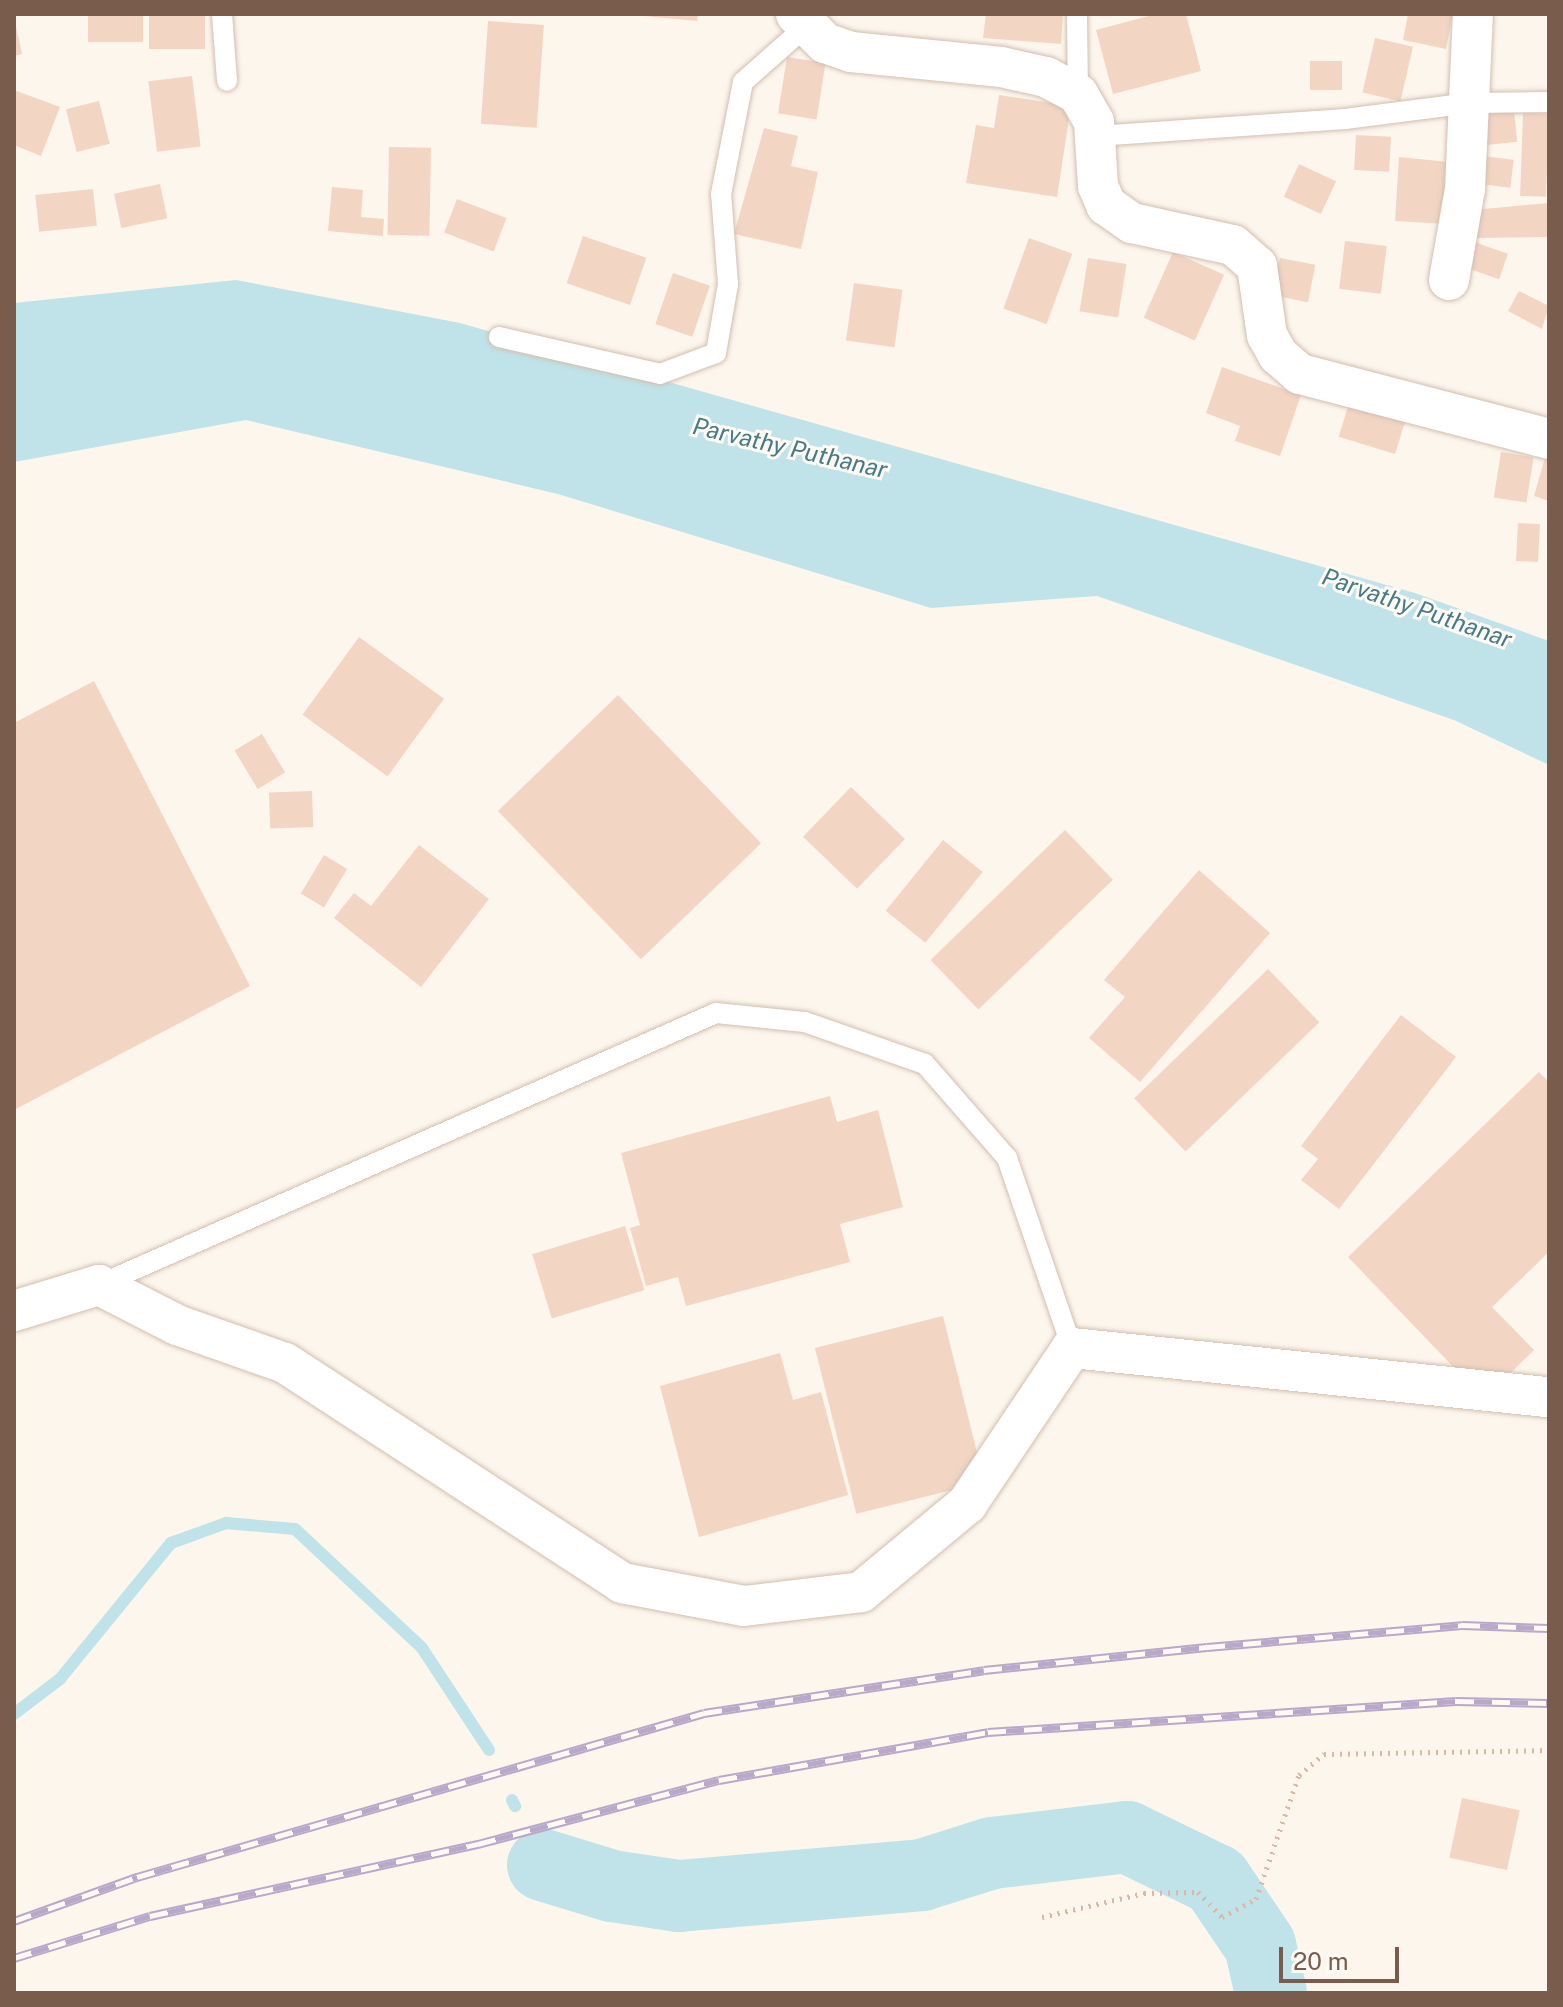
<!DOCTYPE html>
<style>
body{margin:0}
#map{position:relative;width:1563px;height:2007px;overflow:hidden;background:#fdf6ec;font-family:"Public Sans",sans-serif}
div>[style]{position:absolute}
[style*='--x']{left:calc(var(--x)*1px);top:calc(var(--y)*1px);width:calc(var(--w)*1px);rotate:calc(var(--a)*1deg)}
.water>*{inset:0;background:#bfe3e8}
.stream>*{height:12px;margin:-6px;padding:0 6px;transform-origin:6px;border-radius:6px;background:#bfe3e8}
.river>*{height:72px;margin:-36px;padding:0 36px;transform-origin:36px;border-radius:36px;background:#bfe3e8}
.building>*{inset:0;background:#f3d5c3;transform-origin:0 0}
.path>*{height:5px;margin-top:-2.5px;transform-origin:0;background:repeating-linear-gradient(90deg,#d9b8a5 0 2px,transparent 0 8px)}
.roads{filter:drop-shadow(0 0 2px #d1beb0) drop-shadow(0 0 2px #d1beb0)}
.service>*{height:20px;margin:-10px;padding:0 10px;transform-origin:10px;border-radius:10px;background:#fff}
.minor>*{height:40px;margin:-20px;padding:0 20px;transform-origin:20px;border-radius:20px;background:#fff}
.rail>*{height:9px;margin-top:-4.5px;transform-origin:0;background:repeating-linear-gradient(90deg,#fffaf3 0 18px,#b9a8c9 0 36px);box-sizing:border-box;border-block:2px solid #b9a8c9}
span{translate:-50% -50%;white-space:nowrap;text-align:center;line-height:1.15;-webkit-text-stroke:6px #fffaf3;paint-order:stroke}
.water-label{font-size:24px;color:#437c86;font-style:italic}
.frame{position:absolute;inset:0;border:16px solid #7a5c4d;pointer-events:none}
.scale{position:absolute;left:1279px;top:1947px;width:120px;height:36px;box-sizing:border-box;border:4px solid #7a5c4d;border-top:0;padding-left:10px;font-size:24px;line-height:28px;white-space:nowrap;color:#7a5c4d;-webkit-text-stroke:6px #fffaf3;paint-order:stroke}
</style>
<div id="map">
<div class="water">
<i style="clip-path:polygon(236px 280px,460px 323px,1415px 593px,1549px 641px,1549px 765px,1454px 720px,1097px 596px,931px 608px,558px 494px,246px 420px,14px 462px,14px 303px)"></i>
</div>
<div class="stream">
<i style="--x:14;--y:1714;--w:58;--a:-37.3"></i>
<i style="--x:60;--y:1679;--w:176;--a:-50.8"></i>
<i style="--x:171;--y:1543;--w:59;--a:-20"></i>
<i style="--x:226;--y:1523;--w:69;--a:5"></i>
<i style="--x:295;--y:1529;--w:174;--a:43.1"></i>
<i style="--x:422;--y:1648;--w:122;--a:56.7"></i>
<i style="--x:512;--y:1800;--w:7;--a:63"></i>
<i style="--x:538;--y:1856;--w:10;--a:61"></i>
</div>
<div class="river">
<i style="--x:543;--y:1865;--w:72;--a:16.9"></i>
<i style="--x:612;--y:1886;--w:68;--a:8.5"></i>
<i style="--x:679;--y:1896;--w:244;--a:-4.9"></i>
<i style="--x:922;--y:1875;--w:73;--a:-17.4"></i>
<i style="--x:992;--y:1853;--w:136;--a:-6.8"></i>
<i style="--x:1127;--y:1837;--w:99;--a:25.8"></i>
<i style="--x:1216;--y:1880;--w:78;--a:55.9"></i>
<i style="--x:1260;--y:1945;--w:49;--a:77.1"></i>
</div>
<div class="building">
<i style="left:88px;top:14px;width:55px;height:28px"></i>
<i style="left:149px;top:14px;width:56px;height:35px"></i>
<i style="clip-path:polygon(623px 14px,698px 14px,697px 21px)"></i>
<i style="clip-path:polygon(986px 14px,1063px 14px,1061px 44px,983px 38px)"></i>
<i style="clip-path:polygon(1156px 14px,1186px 14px,1201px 71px,1113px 94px,1096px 30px)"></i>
<i style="clip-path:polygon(1408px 14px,1453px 14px,1446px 49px,1403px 40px)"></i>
<i style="left:488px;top:21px;width:56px;height:103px;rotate:4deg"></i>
<i style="clip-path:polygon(15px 22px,22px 54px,14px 56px,14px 23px)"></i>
<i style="left:1375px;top:38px;width:39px;height:56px;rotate:13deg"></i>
<i style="left:787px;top:57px;width:39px;height:57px;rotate:9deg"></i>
<i style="left:1342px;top:61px;width:29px;height:32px;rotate:90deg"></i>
<i style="left:192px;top:76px;width:71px;height:44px;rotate:83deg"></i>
<i style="clip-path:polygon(14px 90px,60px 107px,41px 156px,14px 145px)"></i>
<i style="clip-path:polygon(999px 95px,1071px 106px,1057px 197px,966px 183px,976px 125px,994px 128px)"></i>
<i style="left:99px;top:101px;width:44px;height:34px;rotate:76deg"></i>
<i style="left:1514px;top:111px;width:31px;height:40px;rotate:84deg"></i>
<i style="left:1523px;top:113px;width:26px;height:83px;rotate:2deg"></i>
<i style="clip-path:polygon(764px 128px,798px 136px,791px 166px,818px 172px,801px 249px,734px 234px)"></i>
<i style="left:1356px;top:135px;width:35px;height:35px;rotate:3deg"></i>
<i style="left:389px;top:147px;width:42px;height:88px;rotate:1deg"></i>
<i style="left:1474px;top:155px;width:40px;height:28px;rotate:7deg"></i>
<i style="clip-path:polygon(1399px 157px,1459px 163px,1447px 224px,1395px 221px)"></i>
<i style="left:1299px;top:164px;width:41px;height:36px;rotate:25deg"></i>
<i style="left:160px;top:184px;width:35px;height:47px;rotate:78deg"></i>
<i style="clip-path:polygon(332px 187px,363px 190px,361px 217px,384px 219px,383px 236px,328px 231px)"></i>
<i style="left:93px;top:189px;width:37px;height:58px;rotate:84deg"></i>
<i style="left:457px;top:199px;width:53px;height:36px;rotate:21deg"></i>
<i style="clip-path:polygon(1549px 203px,1549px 237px,1475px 238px,1473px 210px)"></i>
<i style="left:583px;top:236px;width:67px;height:50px;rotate:19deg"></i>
<i style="left:1029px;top:238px;width:46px;height:75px;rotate:20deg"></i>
<i style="left:1345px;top:241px;width:42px;height:48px;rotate:7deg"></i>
<i style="left:1471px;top:241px;width:39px;height:27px;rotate:19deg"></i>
<i style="left:1173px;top:252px;width:56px;height:72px;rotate:24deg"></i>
<i style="left:1088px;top:258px;width:39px;height:54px;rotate:9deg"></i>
<i style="left:1280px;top:258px;width:36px;height:38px;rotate:11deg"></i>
<i style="left:673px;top:273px;width:39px;height:54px;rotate:19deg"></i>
<i style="left:854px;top:283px;width:49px;height:58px;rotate:8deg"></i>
<i style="clip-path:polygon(1519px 291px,1549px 306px,1542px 329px,1508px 311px)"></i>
<i style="clip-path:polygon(1222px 367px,1301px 395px,1280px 456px,1235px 441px,1240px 426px,1206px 413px)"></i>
<i style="left:1353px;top:390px;width:59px;height:49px;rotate:17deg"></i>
<i style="clip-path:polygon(1548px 447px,1549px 447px,1549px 501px,1534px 496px)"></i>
<i style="left:1501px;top:452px;width:33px;height:46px;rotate:9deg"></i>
<i style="left:1518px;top:523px;width:22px;height:38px;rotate:3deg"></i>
<i style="left:359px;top:637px;width:105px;height:96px;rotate:36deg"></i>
<i style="clip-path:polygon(94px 681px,250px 986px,14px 1110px,14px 723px)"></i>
<i style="left:618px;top:695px;width:206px;height:167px;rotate:46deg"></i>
<i style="left:262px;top:734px;width:45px;height:32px;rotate:59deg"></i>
<i style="left:851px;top:787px;width:75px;height:69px;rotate:44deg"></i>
<i style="left:312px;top:791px;width:36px;height:43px;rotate:88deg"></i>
<i style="left:1065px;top:830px;width:69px;height:187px;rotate:46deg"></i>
<i style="left:943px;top:840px;width:51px;height:91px;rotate:39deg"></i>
<i style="clip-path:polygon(419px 845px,489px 899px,421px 987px,334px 918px,354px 893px,371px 906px)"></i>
<i style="left:324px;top:855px;width:27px;height:45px;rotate:31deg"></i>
<i style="clip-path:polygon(1199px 870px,1270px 933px,1140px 1082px,1089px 1038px,1125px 997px,1104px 980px)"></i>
<i style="left:1268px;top:969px;width:74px;height:186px;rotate:46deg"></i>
<i style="clip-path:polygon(1401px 1015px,1456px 1057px,1339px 1209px,1301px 1180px,1318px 1159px,1301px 1146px)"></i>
<i style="clip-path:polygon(1539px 1072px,1549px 1082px,1549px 1252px,1492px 1307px,1534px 1350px,1484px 1399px,1348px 1257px)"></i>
<i style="clip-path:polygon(830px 1096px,837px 1122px,878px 1110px,903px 1207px,840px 1224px,850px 1262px,686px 1306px,678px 1277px,646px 1286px,630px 1228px,640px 1225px,621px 1153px)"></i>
<i style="left:625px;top:1226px;width:67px;height:97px;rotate:73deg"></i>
<i style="left:943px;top:1316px;width:171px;height:132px;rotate:76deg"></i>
<i style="clip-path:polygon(780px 1353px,793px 1400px,821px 1392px,848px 1495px,699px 1537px,660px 1386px)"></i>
<i style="left:1462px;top:1798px;width:59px;height:61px;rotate:12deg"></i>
</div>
<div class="path">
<i style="--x:1042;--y:1917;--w:105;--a:-13.2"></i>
<i style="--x:1144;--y:1893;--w:54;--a:-1.1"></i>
<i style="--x:1198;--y:1892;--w:35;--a:46"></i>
<i style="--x:1222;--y:1917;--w:38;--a:-28"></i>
<i style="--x:1256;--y:1899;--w:131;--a:-70.9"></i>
<i style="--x:1299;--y:1775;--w:33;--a:-40"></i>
<i style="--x:1324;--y:1754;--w:225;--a:-1"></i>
</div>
<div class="roads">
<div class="service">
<i style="--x:222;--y:14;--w:67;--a:85.7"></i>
<i style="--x:1077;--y:14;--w:80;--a:89.3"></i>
<i style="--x:1096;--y:136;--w:250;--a:-3.9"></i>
<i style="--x:1345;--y:119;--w:126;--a:-7.3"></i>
<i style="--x:1470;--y:103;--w:79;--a:-0.7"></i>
<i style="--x:499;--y:337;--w:165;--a:12.9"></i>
<i style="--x:660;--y:374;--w:60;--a:-20.6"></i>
<i style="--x:716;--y:353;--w:70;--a:-80.1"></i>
<i style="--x:728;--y:284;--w:90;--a:-94.4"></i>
<i style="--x:721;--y:194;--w:114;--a:-78.9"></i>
<i style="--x:743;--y:82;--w:81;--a:-41.5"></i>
<i style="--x:99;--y:1285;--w:674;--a:-23.79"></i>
<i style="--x:716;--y:1013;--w:89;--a:5.8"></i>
<i style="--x:805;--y:1022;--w:127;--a:19.3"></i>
<i style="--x:925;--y:1064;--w:125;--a:48.9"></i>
<i style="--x:1007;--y:1158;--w:201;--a:71.1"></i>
</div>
<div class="minor">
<i style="--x:796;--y:14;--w:41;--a:45"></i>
<i style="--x:825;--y:43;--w:28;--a:19"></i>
<i style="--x:851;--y:52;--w:151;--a:5.7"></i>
<i style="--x:1001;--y:67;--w:46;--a:12.5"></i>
<i style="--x:1046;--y:77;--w:36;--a:28"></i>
<i style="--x:1078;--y:94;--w:32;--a:60"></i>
<i style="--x:1094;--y:122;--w:64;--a:86.4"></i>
<i style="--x:1098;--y:186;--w:21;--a:67"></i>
<i style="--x:1106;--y:205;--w:32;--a:35"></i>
<i style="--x:1132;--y:223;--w:103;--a:12.3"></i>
<i style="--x:1233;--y:245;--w:32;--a:41"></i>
<i style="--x:1257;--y:266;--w:70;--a:81.8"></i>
<i style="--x:1267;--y:335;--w:23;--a:61"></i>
<i style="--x:1278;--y:355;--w:29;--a:41"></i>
<i style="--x:1300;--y:374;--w:257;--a:14.6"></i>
<i style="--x:1449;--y:280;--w:92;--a:-80"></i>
<i style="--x:1465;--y:189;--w:175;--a:-87.4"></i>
<i style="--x:14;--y:1311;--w:89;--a:-17"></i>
<i style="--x:99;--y:1285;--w:88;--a:27.1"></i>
<i style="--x:177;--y:1325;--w:114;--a:19.4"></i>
<i style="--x:285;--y:1363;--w:402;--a:33.1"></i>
<i style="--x:622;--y:1583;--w:124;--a:10.7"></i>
<i style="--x:744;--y:1606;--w:118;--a:-6.8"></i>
<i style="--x:861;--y:1592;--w:138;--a:-39.7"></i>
<i style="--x:967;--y:1504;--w:188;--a:-56.1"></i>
<i style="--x:1072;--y:1348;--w:480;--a:5.9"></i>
</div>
</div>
<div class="rail">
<i style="--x:14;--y:1921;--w:131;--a:-19.7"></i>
<i style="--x:137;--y:1877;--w:590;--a:-16.13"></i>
<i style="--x:704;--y:1713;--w:283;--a:-8.7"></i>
<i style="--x:984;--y:1670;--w:224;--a:-5.9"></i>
<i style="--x:1207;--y:1647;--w:256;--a:-4.9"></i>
<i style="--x:1462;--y:1625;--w:87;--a:2"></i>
<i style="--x:14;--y:1958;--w:142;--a:-17.2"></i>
<i style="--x:150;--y:1916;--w:336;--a:-12.4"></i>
<i style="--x:478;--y:1844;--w:249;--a:-14.9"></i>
<i style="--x:719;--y:1780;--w:273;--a:-10.1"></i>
<i style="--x:988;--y:1732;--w:469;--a:-3.8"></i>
<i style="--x:1456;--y:1701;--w:93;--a:1.2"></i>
</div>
<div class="water-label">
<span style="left:790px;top:448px;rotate:13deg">Parvathy Puthanar</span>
<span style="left:1417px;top:608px;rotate:19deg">Parvathy Puthanar</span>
</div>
<div class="frame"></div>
<div class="scale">20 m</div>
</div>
